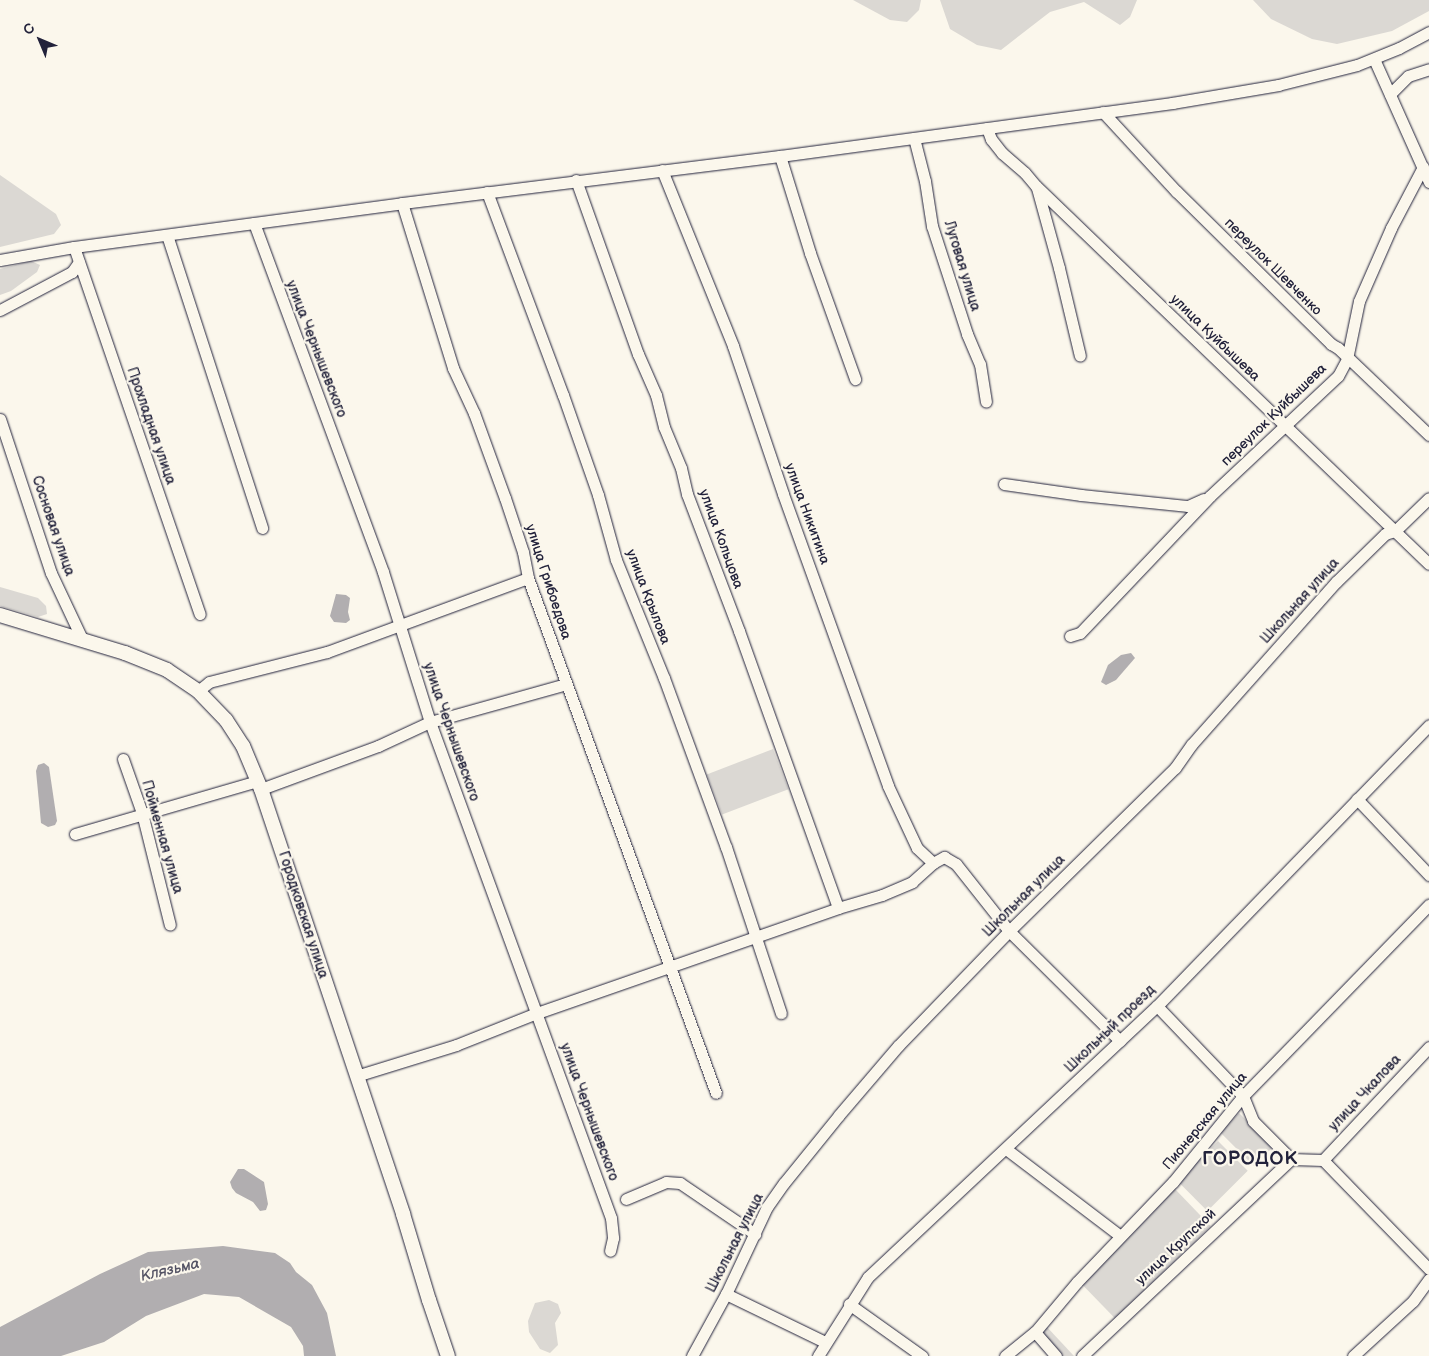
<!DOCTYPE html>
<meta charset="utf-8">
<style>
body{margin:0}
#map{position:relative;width:1429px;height:1356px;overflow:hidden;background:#fbf7ec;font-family:"Balsamiq Sans",sans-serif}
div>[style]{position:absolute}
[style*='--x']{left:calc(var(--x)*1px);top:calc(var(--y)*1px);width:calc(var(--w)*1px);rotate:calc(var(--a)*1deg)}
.green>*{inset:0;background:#dbd8d3;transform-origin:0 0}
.water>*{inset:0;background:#b1aeb0}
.roads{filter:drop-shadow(0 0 1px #22223b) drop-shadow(0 0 1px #22223b)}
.minor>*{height:11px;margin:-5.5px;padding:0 5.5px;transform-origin:5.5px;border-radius:5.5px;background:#fbf7ec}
.major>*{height:14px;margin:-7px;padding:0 7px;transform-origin:7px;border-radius:7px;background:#fbf7ec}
span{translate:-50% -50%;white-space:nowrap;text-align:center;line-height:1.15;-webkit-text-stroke:4.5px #fbf7ec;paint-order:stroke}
.street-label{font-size:14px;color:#22223b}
.water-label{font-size:15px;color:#545364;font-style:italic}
.district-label{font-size:19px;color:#22223b;font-weight:700;letter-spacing:1px}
.north{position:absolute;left:15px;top:15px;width:50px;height:50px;-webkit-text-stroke:4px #fbf7ec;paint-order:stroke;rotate:315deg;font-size:14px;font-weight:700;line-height:20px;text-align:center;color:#22223b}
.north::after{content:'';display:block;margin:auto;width:18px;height:22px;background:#22223b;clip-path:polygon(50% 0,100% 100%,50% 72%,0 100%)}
</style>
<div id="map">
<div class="green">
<i style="clip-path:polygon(853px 0,921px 0,919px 10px,907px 22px,890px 20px)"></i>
<i style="clip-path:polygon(940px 0,1137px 0,1130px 17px,1120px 25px,1084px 2px,1050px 12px,1001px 50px,977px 45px,950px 29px)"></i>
<i style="clip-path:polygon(1253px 0,1429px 0,1429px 11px,1392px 31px,1337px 44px,1312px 39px,1271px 19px)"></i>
<i style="clip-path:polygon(0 175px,56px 214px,61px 225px,54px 234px,0 247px)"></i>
<i style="clip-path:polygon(31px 261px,40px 265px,37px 272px,11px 291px,0 295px,0 269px)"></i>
<i style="clip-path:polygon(0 587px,38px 598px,46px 606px,47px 614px,38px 617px,0 606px)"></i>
<i style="left:773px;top:749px;width:43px;height:71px;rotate:69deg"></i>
<i style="left:1239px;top:1113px;width:48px;height:27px;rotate:45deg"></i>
<i style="left:1218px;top:1141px;width:42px;height:57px;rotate:45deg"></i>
<i style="left:1174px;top:1188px;width:53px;height:133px;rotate:46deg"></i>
<i style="clip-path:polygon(549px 1300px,558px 1304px,561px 1313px,555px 1323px,558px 1345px,550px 1353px,540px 1349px,529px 1332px,528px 1321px,535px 1303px)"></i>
<i style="clip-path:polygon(1046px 1326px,1074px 1356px,1062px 1356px,1040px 1332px)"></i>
</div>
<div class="water">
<i style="clip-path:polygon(336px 594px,346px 595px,350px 598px,348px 612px,350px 620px,346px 623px,334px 622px,330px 616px)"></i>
<i style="clip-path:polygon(1131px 653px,1135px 658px,1116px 680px,1106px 685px,1101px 682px,1108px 665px,1121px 655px)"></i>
<i style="clip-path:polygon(44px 763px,49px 767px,57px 821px,55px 825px,48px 827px,41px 823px,36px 771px,38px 765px)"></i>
<i style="clip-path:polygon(238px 1169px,244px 1169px,264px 1182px,268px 1204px,266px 1210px,260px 1211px,253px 1202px,236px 1193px,232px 1188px,230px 1182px)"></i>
<i style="clip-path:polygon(223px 1246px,275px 1253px,290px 1263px,296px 1272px,312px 1285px,327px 1313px,336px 1356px,304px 1356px,303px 1346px,291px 1327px,239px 1297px,204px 1294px,146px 1316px,104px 1342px,61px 1356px,0 1356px,0 1327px,100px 1274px,148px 1252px)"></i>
</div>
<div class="roads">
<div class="minor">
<i style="--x:1374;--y:59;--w:135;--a:65.9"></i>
<i style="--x:1390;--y:94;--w:25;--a:-45"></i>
<i style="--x:1408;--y:76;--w:22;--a:-18"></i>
<i style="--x:1103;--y:112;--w:108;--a:47.3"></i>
<i style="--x:1176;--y:191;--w:218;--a:44.6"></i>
<i style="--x:1331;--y:344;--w:8;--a:30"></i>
<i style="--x:1338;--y:348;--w:126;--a:43.7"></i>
<i style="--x:987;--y:128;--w:12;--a:70"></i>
<i style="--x:991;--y:139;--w:18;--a:52"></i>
<i style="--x:1002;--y:153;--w:30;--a:41"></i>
<i style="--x:1025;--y:173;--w:17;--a:50"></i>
<i style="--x:1036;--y:186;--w:545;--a:43.89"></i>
<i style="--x:914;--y:138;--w:44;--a:75.7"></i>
<i style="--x:925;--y:181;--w:46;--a:81.2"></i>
<i style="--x:932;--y:226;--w:114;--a:72"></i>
<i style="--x:967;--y:334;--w:33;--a:67"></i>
<i style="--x:980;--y:364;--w:38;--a:81"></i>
<i style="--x:780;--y:156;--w:102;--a:72.8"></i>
<i style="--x:810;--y:253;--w:134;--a:70.3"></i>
<i style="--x:662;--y:170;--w:190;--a:68"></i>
<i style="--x:733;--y:346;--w:156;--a:71.3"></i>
<i style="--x:783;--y:494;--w:310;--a:70.2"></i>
<i style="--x:888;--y:786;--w:68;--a:64.9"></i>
<i style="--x:917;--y:848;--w:22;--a:43"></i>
<i style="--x:576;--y:180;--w:185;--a:70.4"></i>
<i style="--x:638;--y:354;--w:45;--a:66.3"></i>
<i style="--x:656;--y:395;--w:33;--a:76"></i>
<i style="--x:664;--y:427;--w:44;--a:67.5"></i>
<i style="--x:681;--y:468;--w:27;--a:77"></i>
<i style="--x:687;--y:494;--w:147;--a:69.2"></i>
<i style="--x:739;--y:631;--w:294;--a:70.3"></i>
<i style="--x:1037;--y:188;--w:83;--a:74.6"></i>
<i style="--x:1059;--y:268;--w:90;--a:76.6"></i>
<i style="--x:487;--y:192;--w:217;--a:69.5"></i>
<i style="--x:563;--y:395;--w:106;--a:70.7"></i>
<i style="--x:598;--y:495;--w:67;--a:74.5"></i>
<i style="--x:616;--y:560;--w:127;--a:67.9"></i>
<i style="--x:664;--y:678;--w:180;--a:69.9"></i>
<i style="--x:726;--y:847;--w:175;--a:71.7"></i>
<i style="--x:402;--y:203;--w:173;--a:72.8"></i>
<i style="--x:453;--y:368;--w:50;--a:65"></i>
<i style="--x:474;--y:413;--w:90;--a:70"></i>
<i style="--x:505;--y:498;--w:57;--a:71.6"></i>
<i style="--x:523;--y:552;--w:26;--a:79"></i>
<i style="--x:528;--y:578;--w:548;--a:69.95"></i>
<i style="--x:254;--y:223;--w:372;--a:69.7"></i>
<i style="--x:383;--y:572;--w:157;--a:72.6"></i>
<i style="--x:430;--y:722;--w:528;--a:69.95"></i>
<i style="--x:611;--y:1218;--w:20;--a:84"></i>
<i style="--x:613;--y:1238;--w:13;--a:103"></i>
<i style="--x:167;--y:235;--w:308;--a:72"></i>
<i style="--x:74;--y:247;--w:388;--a:71.1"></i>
<i style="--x:0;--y:260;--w:75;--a:-10"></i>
<i style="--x:74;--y:247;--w:331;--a:-7.6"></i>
<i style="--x:402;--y:203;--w:381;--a:-7.1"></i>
<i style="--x:780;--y:156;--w:396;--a:-7.7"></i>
<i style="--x:1172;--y:103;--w:108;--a:-9.6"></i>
<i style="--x:1278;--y:85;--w:81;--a:-14.2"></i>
<i style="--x:1357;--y:65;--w:45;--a:-22"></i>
<i style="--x:1399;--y:48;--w:34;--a:-28"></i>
<i style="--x:0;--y:310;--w:81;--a:-27.8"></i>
<i style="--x:72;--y:272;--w:12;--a:-55"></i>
<i style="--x:0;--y:419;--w:162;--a:71.7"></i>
<i style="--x:51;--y:573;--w:75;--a:64.8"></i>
<i style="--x:1004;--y:484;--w:78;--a:8.1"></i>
<i style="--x:1081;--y:495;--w:108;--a:5.9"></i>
<i style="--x:1188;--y:506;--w:17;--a:-24"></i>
<i style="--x:1070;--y:636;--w:10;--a:-17"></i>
<i style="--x:1080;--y:633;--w:189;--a:-46.5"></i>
<i style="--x:1210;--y:496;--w:175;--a:-43.2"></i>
<i style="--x:1338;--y:376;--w:19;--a:-62"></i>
<i style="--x:1347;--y:359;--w:59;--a:-78.3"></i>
<i style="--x:1359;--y:301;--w:80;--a:-66.3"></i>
<i style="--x:1391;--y:228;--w:69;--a:-62.3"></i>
<i style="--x:198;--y:691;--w:14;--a:-39"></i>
<i style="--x:209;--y:682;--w:122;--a:-14.3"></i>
<i style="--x:327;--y:652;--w:214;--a:-20.2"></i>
<i style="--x:123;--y:759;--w:57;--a:70.6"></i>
<i style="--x:142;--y:813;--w:115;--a:76"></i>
<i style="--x:261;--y:789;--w:125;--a:-20.2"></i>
<i style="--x:378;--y:746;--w:57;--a:-24.8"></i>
<i style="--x:430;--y:722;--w:141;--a:-15.6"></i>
<i style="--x:1357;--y:799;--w:105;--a:46.5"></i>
<i style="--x:75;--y:834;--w:190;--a:-16.2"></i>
<i style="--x:1157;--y:1006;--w:124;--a:46.3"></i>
<i style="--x:1243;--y:1096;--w:27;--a:68"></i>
<i style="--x:1253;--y:1121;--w:54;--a:45"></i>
<i style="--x:356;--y:1076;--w:105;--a:-17.2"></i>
<i style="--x:456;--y:1045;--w:87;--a:-21.6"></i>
<i style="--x:537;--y:1013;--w:319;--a:-19.2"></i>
<i style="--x:838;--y:908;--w:46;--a:-16.5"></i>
<i style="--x:882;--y:895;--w:33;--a:-23"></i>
<i style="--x:912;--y:882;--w:28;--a:-42"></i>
<i style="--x:933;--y:863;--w:13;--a:-29"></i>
<i style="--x:944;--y:857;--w:14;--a:30"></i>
<i style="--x:956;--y:864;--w:85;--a:51.7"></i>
<i style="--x:1009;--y:931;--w:156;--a:44.7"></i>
<i style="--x:1006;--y:1149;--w:143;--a:37.3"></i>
<i style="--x:1323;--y:1160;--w:155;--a:-46.8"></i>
<i style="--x:626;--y:1199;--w:43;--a:-23"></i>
<i style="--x:666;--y:1182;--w:14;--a:4"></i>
<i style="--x:680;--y:1183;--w:91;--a:34.2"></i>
<i style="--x:726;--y:1294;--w:110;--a:25.9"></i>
<i style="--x:849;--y:1304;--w:90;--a:35.5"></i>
<i style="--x:1035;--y:1332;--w:32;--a:49"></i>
<i style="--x:692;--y:1356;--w:71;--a:-61.3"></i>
<i style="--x:726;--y:1294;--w:96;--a:-64.8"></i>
<i style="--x:767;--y:1207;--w:29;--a:-55"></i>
<i style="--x:784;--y:1183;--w:87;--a:-51"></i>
<i style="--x:839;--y:1115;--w:91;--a:-49.5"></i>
<i style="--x:898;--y:1046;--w:160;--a:-46"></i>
<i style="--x:1009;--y:931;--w:233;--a:-44.5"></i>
<i style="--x:1175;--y:768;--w:29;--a:-55"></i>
<i style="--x:1192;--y:744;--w:217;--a:-48.4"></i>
<i style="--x:1336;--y:582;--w:69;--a:-44.4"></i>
<i style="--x:1385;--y:534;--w:10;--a:-17"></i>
<i style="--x:1395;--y:531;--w:47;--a:-44.1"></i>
<i style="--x:818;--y:1356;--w:93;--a:-57.7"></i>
<i style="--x:868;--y:1277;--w:396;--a:-43.2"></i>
<i style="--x:1157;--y:1006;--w:391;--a:-45.9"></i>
<i style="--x:1005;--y:1356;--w:38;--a:-39"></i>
<i style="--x:1035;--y:1332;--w:65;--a:-50"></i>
<i style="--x:1077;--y:1282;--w:139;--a:-46.2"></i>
<i style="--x:1173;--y:1182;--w:111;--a:-50.9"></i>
<i style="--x:1243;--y:1096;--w:267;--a:-45.8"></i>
<i style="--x:1082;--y:1356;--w:287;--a:-43.3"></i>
<i style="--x:1291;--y:1159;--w:32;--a:2"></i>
<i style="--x:1323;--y:1160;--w:152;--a:45.8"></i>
<i style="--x:1353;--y:1356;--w:81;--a:-42.5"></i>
<i style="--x:1413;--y:1301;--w:27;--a:-54"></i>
</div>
<div class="major">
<i style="--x:0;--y:615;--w:131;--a:16.9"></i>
<i style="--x:125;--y:653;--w:45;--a:22"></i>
<i style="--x:167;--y:670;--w:37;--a:34"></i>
<i style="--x:198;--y:691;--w:40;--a:46"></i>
<i style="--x:226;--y:720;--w:31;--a:57"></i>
<i style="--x:243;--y:746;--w:47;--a:67.3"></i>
<i style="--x:261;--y:789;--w:448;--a:71.5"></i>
<i style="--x:403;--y:1214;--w:90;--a:73.2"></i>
<i style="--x:429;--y:1300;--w:59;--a:71.3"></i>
</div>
</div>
<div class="street-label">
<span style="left:962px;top:266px;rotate:73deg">Луговая улица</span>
<span style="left:1273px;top:267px;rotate:45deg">переулок Шевченко</span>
<span style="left:1215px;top:338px;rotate:44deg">улица Куйбышева</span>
<span style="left:316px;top:349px;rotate:69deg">улица Чернышевского</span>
<span style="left:1274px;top:415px;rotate:-44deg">переулок Куйбышева</span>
<span style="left:151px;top:426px;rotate:71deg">Прохладная улица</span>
<span style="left:807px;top:514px;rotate:70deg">улица Никитина</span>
<span style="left:53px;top:526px;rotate:71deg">Сосновая улица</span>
<span style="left:721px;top:539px;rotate:70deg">улица Кольцова</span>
<span style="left:548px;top:582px;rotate:72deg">улица Грибоедова</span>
<span style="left:648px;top:597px;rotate:69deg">улица Крылова</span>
<span style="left:1300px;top:601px;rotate:-48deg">Школьная улица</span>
<span style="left:451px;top:732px;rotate:71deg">улица Чернышевского</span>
<span style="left:162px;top:837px;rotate:74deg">Пойменная улица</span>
<span style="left:1024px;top:896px;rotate:-45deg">Школьная улица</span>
<span style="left:303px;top:915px;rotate:72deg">Городковская улица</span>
<span style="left:1110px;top:1029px;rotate:-44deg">Школьный проезд</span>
<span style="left:1365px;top:1093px;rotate:-47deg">улица Чкалова</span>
<span style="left:589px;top:1112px;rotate:70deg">улица Чернышевского</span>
<span style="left:1205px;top:1121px;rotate:-50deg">Пионерская улица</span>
<span style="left:735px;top:1243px;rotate:-63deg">Школьная улица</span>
<span style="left:1176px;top:1247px;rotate:-43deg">улица Крупской</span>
</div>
<div class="water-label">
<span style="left:170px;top:1270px;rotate:-13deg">Клязьма</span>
</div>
<div class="district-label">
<span style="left:1250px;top:1159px">ГОРОДОК</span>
</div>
<div class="north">С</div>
</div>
